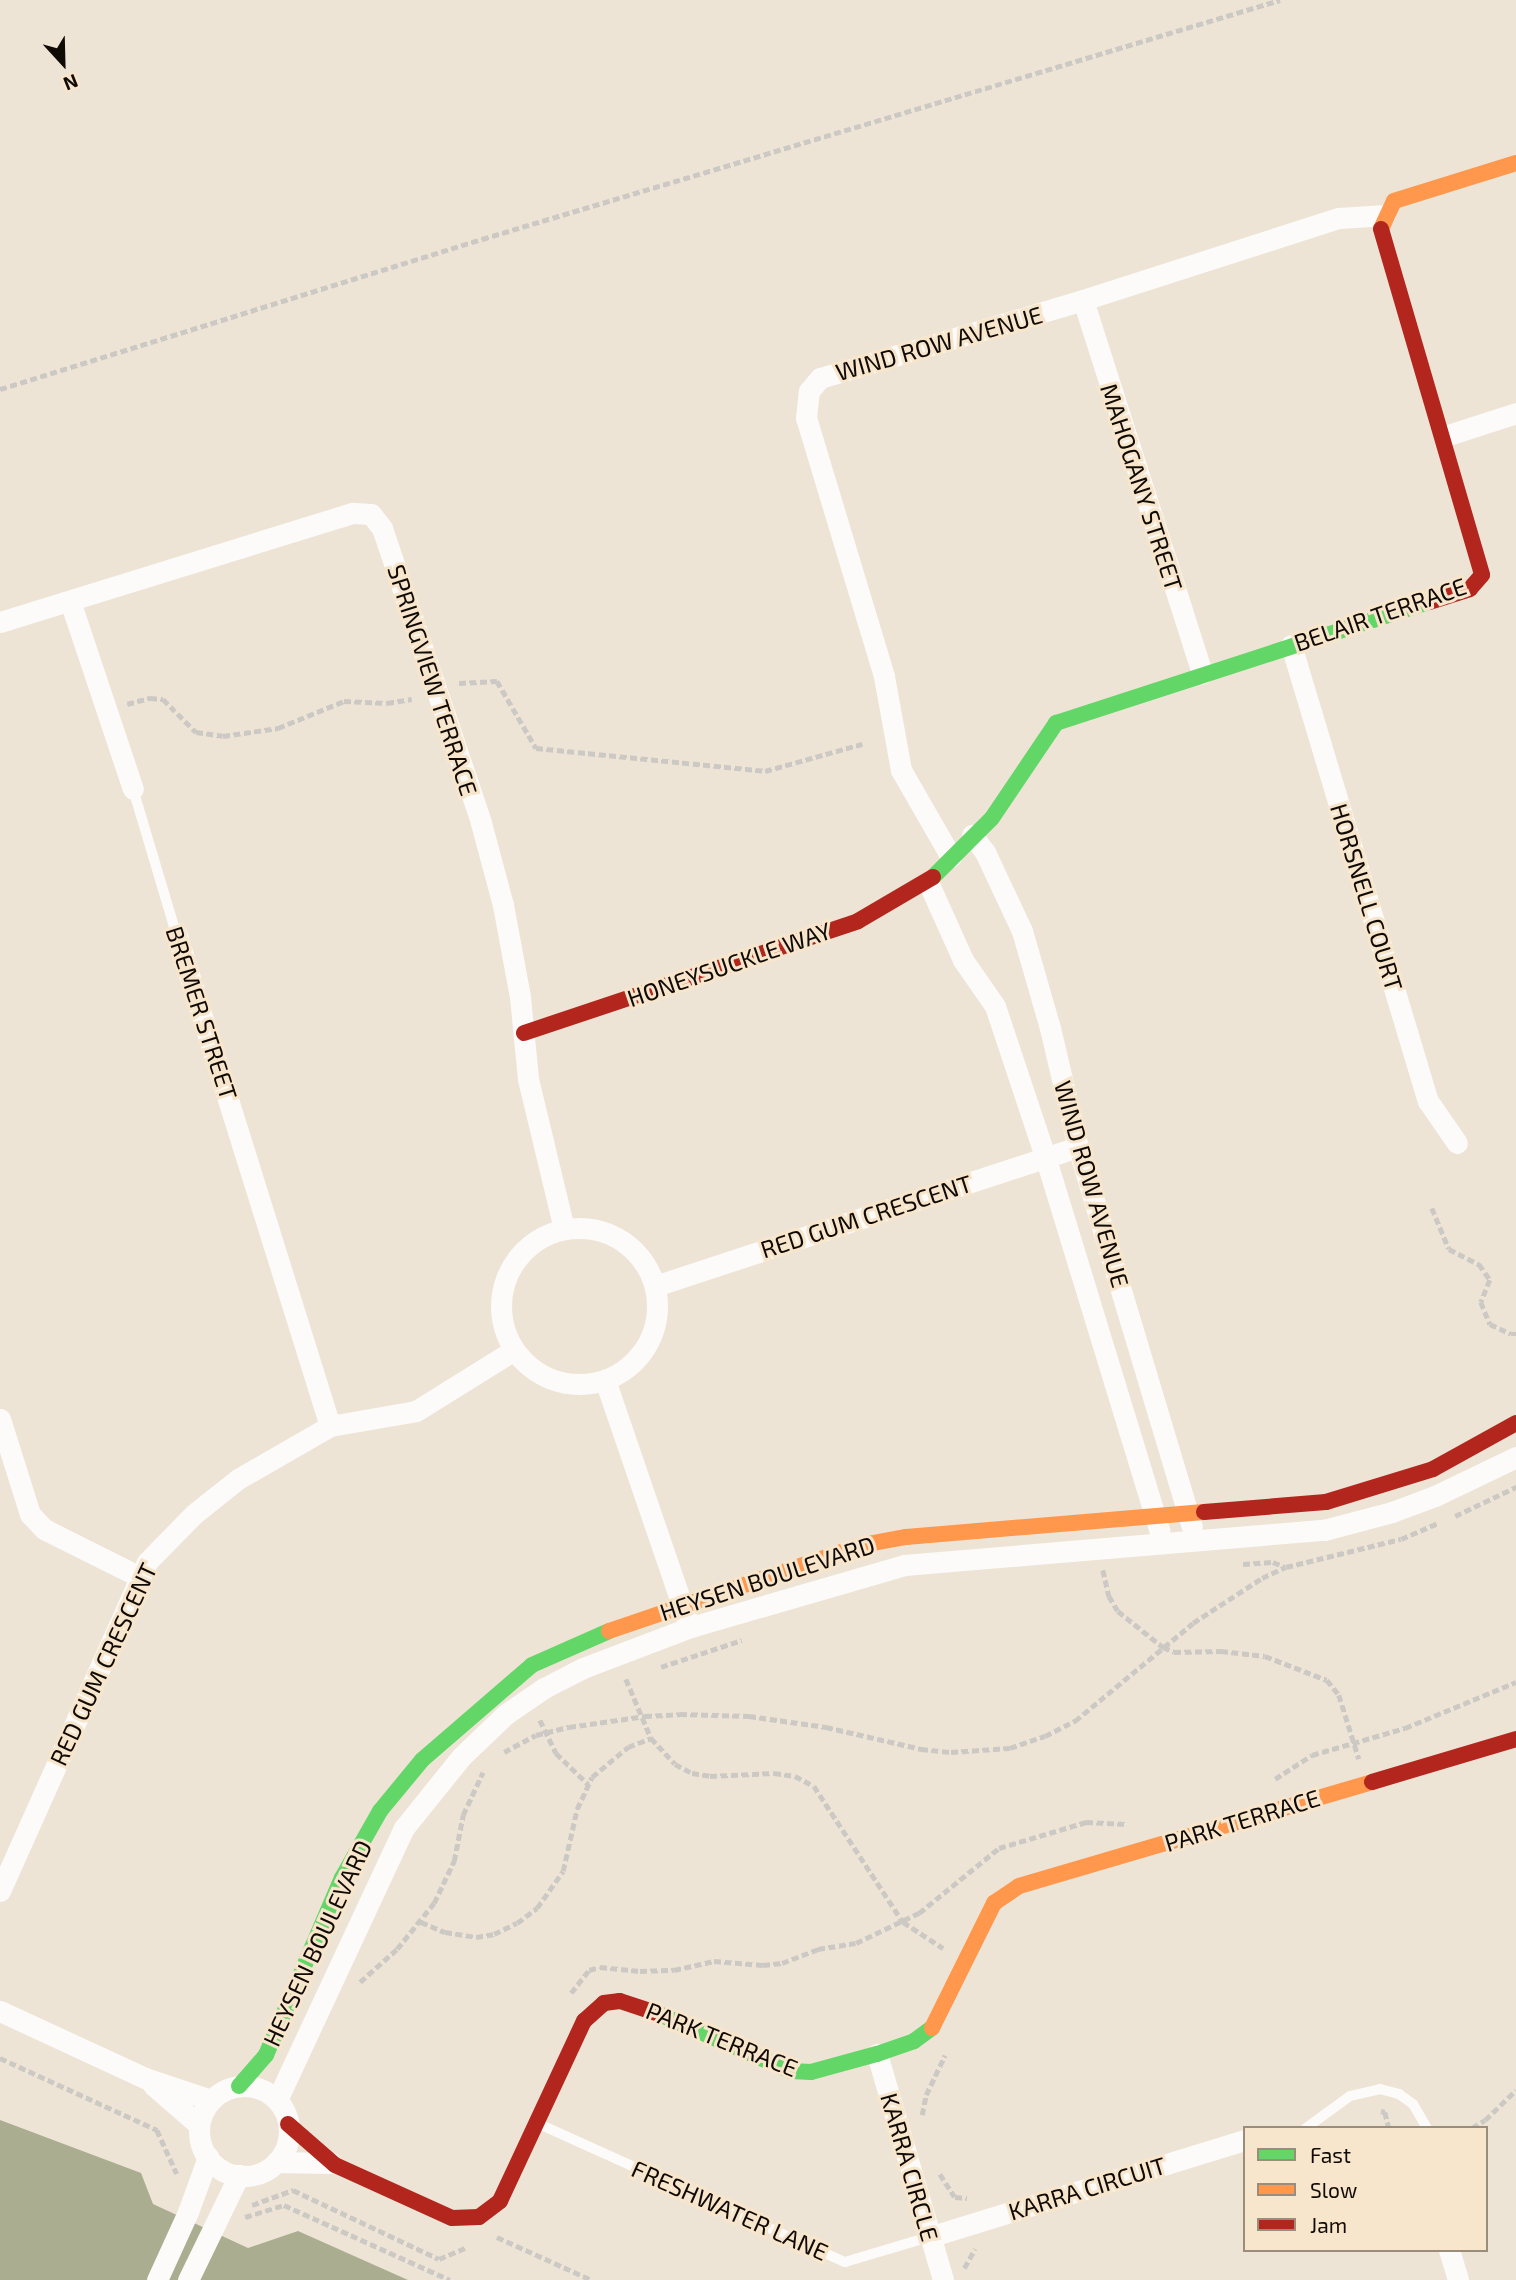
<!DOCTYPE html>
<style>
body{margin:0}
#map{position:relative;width:1516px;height:2280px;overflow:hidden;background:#ede4d6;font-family:"Exo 2",sans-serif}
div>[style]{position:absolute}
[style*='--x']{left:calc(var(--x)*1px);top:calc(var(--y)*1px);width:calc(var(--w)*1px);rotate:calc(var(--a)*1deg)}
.water>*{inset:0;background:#abad90}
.path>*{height:4.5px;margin-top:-2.25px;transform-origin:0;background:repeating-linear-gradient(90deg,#ccc9c4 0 7px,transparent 0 10.5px)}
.lane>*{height:10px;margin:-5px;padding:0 5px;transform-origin:5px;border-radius:5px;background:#fcfbf9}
.street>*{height:21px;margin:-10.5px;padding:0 10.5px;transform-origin:10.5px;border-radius:10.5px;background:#fcfbf9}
.street>.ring{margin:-10.5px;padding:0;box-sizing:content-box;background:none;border:21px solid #fcfbf9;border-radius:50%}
.fast>*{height:16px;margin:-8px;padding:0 8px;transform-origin:8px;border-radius:8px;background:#63d668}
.slow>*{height:16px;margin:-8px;padding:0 8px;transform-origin:8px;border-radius:8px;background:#ff974d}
.jam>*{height:16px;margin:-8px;padding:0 8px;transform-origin:8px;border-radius:8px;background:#b3261e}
span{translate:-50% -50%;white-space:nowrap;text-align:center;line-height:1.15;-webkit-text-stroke:6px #f7e5cc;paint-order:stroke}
.street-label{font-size:24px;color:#100a04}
.legend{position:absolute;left:1243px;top:2126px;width:245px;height:126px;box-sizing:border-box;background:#f7e5cc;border:2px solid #9b8d7c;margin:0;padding:9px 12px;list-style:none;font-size:21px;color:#100a04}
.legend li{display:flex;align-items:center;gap:14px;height:35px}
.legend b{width:35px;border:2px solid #9b8d7c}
.north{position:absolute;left:28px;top:28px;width:70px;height:70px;-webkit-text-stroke:5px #f7e5cc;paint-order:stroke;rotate:158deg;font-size:19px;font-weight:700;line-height:28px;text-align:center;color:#100a04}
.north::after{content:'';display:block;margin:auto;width:24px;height:32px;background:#100a04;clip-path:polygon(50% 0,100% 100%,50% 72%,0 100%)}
</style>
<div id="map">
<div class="water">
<i style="clip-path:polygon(0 2120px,141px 2173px,153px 2204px,248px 2248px,298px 2231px,408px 2280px,0 2280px)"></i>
</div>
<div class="path">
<i style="--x:0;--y:389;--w:505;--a:-17.29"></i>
<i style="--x:482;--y:239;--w:833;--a:-16.67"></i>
<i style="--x:459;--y:683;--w:38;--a:-3"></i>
<i style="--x:497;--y:681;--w:78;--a:59.8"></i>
<i style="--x:536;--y:748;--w:230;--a:5.7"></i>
<i style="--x:765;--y:771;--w:101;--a:-15.6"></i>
<i style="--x:127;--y:704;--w:24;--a:-15"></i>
<i style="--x:150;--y:698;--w:13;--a:4"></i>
<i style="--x:163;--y:699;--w:47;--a:45"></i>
<i style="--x:196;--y:732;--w:27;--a:8"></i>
<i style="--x:223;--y:736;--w:56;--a:-8.3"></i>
<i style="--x:278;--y:728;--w:71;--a:-22.2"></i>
<i style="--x:344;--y:701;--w:43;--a:2.7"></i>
<i style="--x:387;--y:703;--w:25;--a:-9"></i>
<i style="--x:1432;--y:1208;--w:44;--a:67.5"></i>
<i style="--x:1449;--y:1249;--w:34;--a:27"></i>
<i style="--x:1479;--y:1264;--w:19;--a:55"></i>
<i style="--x:1490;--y:1280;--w:24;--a:112"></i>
<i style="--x:1481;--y:1302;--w:24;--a:68"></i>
<i style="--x:1490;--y:1324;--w:23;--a:25"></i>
<i style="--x:1511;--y:1334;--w:5;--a:0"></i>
<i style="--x:1455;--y:1516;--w:68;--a:-25.4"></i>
<i style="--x:1243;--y:1564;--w:30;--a:-4"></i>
<i style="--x:1273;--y:1562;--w:13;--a:23"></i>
<i style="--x:1103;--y:1570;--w:27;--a:77"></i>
<i style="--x:1109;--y:1596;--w:17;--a:59"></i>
<i style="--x:1118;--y:1611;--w:58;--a:38.7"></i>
<i style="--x:1163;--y:1647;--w:12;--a:24"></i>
<i style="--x:1174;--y:1652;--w:47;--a:-1.2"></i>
<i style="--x:1221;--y:1651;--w:44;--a:6.5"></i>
<i style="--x:1265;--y:1656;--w:66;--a:21.2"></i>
<i style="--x:1327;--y:1680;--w:19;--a:51"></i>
<i style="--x:1339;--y:1695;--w:67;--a:72.6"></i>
<i style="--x:661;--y:1667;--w:85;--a:-18.4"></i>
<i style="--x:626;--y:1679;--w:64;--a:67"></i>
<i style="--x:651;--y:1738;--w:35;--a:47"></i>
<i style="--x:675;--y:1764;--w:19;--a:28"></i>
<i style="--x:692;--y:1773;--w:18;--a:9"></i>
<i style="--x:710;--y:1776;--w:64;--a:-2.7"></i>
<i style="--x:774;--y:1773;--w:21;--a:8"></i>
<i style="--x:795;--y:1776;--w:21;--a:28"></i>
<i style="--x:814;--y:1786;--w:163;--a:56.8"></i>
<i style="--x:903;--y:1922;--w:48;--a:33"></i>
<i style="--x:540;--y:1720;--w:37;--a:64"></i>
<i style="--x:556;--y:1753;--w:45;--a:44.1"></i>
<i style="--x:504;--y:1752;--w:36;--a:-28"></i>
<i style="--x:536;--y:1735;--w:34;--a:-14"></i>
<i style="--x:569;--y:1727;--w:77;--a:-8.2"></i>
<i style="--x:645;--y:1716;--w:35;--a:-3"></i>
<i style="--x:680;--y:1714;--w:69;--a:1.7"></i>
<i style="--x:749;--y:1716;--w:78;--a:8.1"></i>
<i style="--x:826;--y:1727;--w:98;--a:13"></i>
<i style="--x:921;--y:1749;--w:30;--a:6"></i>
<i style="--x:951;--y:1752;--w:59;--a:-3.9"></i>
<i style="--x:1010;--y:1748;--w:37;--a:-19"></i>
<i style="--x:1045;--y:1736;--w:34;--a:-27"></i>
<i style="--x:1075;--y:1721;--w:153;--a:-39.7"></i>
<i style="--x:1193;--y:1623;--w:82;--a:-33.1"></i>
<i style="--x:1262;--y:1578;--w:26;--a:-25"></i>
<i style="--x:1286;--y:1567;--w:118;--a:-13.7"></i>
<i style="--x:1401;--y:1539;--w:40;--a:-23.4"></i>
<i style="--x:1275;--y:1779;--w:44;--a:-33"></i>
<i style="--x:1312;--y:1755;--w:97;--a:-16.2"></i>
<i style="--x:1405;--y:1728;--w:120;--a:-22.5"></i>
<i style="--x:421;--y:1922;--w:26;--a:23"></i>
<i style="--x:445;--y:1932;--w:31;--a:9"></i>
<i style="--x:476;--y:1937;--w:18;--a:-9"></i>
<i style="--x:494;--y:1934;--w:25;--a:-26"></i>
<i style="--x:517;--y:1923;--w:25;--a:-37"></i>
<i style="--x:537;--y:1908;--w:45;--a:-54.9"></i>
<i style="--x:563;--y:1871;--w:64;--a:-77.3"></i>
<i style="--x:577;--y:1809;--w:35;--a:-65"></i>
<i style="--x:592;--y:1777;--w:47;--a:-39.8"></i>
<i style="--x:628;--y:1747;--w:25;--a:-21"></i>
<i style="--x:360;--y:1982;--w:50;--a:-41.7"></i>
<i style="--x:397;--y:1949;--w:59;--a:-51.2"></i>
<i style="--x:434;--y:1903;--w:47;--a:-64.5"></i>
<i style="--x:454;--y:1861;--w:47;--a:-78.9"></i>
<i style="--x:463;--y:1815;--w:47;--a:-65.1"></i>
<i style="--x:571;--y:1993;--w:29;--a:-52"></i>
<i style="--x:589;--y:1970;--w:11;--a:-15"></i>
<i style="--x:600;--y:1967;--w:40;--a:5.7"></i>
<i style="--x:640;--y:1971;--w:34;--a:-2"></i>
<i style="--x:674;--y:1970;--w:41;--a:-12.7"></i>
<i style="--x:714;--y:1961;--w:49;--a:4.7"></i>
<i style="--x:763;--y:1965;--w:19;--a:-6"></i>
<i style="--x:782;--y:1963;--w:39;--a:-21"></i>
<i style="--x:818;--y:1949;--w:38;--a:-9"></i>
<i style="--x:856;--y:1943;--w:70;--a:-25.5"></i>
<i style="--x:919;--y:1913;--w:103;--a:-39.1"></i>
<i style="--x:999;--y:1848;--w:91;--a:-16.6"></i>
<i style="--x:1086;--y:1822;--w:41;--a:2.8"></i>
<i style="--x:0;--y:2058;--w:173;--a:24.6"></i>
<i style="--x:157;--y:2130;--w:48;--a:65.6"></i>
<i style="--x:1381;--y:2111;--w:4;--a:14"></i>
<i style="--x:1385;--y:2112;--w:16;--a:76"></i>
<i style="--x:922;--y:2115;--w:20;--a:-79"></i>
<i style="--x:926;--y:2095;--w:44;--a:-64.6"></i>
<i style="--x:1472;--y:2128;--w:15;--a:-32"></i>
<i style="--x:1485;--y:2120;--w:43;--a:-44.1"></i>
<i style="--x:940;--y:2174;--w:27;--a:57"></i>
<i style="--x:955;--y:2197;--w:12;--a:5"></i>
<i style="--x:252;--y:2205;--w:44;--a:-20.1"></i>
<i style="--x:293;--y:2190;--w:161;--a:25.3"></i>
<i style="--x:439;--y:2259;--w:30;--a:-23"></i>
<i style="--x:245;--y:2217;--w:41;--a:-17.1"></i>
<i style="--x:284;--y:2205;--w:182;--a:24.3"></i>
<i style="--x:497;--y:2237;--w:104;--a:24.4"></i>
<i style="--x:964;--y:2268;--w:22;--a:-60"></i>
</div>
<div class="lane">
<i style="--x:133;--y:789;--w:150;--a:73.4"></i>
<i style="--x:539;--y:2124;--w:336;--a:24.3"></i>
<i style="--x:845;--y:2262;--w:88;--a:-16.6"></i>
<i style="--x:1306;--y:2128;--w:54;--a:-36"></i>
<i style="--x:1350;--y:2096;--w:31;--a:-13"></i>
<i style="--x:1380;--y:2089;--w:20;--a:15"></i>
<i style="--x:1399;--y:2094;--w:17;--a:36"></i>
<i style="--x:1413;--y:2104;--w:28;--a:60"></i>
</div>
<div class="street">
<i style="--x:1083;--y:300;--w:392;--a:72.3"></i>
<i style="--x:1445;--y:436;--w:75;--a:-17.9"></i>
<i style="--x:70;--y:601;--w:198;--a:71.5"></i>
<i style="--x:0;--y:622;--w:369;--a:-17.2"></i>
<i style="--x:353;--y:513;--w:18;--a:3"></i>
<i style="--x:371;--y:514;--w:18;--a:52"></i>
<i style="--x:382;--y:528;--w:311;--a:71.4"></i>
<i style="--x:481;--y:823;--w:85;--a:75"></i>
<i style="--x:503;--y:905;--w:94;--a:79.5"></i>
<i style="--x:520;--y:997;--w:82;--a:84.4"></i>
<i style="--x:528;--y:1079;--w:154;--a:76.5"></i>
<i style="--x:1291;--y:645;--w:476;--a:73.3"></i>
<i style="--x:1428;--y:1101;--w:51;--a:55.4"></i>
<i style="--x:972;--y:835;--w:21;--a:53"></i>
<i style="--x:985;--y:852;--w:87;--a:64.9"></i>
<i style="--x:1022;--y:931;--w:101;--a:73.9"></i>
<i style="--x:1050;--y:1028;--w:122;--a:76.8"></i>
<i style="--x:1078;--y:1147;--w:396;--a:73.3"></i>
<i style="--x:951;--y:857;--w:100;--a:-119.9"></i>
<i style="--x:901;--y:770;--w:96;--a:-100.3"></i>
<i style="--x:884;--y:676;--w:270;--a:-106.8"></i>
<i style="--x:806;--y:418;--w:27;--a:-84"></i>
<i style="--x:809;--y:391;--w:17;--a:-50"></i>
<i style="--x:820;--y:378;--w:274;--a:-16.5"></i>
<i style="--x:1083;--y:300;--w:269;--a:-17.8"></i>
<i style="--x:1339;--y:218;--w:46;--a:-3.7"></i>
<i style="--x:928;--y:882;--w:85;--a:65.8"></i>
<i style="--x:963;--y:960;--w:56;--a:55.2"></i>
<i style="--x:995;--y:1006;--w:158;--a:71.6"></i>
<i style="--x:1045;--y:1156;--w:391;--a:73"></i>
<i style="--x:176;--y:933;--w:516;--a:72.65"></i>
<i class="ring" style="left:501px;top:1228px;width:135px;height:135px"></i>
<i style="--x:655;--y:1286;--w:445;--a:-18.2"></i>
<i style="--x:605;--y:1380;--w:250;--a:71.1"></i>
<i style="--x:0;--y:1419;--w:100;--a:72.5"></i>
<i style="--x:30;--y:1514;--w:21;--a:47"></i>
<i style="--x:44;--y:1529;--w:107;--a:26.6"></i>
<i style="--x:0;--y:1891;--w:360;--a:-65.9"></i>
<i style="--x:147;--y:1562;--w:67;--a:-45.6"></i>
<i style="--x:194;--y:1514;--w:56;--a:-38.5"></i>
<i style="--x:238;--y:1479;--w:106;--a:-29.9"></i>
<i style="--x:330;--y:1426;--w:87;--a:-9.9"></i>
<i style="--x:416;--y:1411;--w:115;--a:-31.9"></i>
<i style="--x:0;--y:2011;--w:160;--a:24.8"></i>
<i style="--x:145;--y:2078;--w:70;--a:18.4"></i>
<i style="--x:877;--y:2054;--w:235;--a:73.7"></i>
<i style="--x:153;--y:2085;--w:61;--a:41"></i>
<i class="ring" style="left:199px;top:2086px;width:69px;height:69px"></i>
<i style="--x:277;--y:2100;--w:300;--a:-65"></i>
<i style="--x:404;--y:1828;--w:91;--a:-51.2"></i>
<i style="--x:461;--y:1757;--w:62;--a:-43.7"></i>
<i style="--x:506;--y:1714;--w:46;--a:-34.4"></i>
<i style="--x:544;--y:1688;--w:44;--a:-27.1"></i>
<i style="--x:583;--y:1668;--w:116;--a:-20.8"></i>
<i style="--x:691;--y:1627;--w:222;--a:-16.2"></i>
<i style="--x:904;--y:1565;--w:421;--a:-4.8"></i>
<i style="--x:1324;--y:1530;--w:70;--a:-14.8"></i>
<i style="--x:1392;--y:1512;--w:46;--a:-20.4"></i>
<i style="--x:1435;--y:1496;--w:90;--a:-25.7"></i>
<i style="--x:276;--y:2162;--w:55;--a:1"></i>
<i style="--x:929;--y:2237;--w:331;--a:-17.1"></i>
<i style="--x:1449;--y:2250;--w:31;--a:73"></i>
<i style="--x:157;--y:2280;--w:75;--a:-65.5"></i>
<i style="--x:188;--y:2212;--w:59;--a:-70"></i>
<i style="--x:188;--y:2280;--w:117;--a:-64.1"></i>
</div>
<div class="fast">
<i style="--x:933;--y:877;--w:83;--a:-45"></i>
<i style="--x:992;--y:818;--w:115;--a:-56"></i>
<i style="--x:1056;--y:723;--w:392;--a:-18"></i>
<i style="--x:659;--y:2014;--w:144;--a:23.4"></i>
<i style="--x:791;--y:2071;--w:20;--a:3"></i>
<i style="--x:811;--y:2072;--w:68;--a:-15.3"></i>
<i style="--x:877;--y:2054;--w:39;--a:-19"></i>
<i style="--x:914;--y:2041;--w:22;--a:-36"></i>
<i style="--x:239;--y:2086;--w:41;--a:-48.9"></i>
<i style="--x:266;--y:2055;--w:193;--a:-66.8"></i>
<i style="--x:342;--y:1878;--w:77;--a:-60.4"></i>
<i style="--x:380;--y:1811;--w:66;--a:-50.5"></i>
<i style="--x:422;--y:1760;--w:145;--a:-40.8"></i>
<i style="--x:532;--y:1665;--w:84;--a:-23.8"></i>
</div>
<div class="slow">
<i style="--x:1381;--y:229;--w:31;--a:-65"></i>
<i style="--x:1394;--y:201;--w:128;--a:-17.3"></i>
<i style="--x:609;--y:1631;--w:267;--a:-18.8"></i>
<i style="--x:862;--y:1545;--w:45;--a:-10.3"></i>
<i style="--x:906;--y:1537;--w:299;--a:-4.8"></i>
<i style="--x:932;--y:2028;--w:140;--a:-63.6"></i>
<i style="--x:994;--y:1903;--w:30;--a:-34"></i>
<i style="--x:1019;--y:1886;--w:368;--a:-16.4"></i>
</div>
<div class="jam">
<i style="--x:1381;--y:229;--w:360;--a:73.7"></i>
<i style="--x:1482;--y:575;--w:18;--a:131"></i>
<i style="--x:1470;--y:589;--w:43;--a:162.4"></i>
<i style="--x:524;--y:1033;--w:352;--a:-18.5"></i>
<i style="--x:858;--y:921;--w:87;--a:-30.4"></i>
<i style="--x:1204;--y:1512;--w:122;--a:-4.7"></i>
<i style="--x:1326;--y:1502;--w:112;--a:-17.1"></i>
<i style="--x:1433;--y:1469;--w:95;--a:-29"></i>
<i style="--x:1372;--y:1782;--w:150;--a:-16.6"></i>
<i style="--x:288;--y:2124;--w:62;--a:41.1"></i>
<i style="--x:335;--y:2165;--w:128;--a:24.4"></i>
<i style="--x:452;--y:2218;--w:27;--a:-2"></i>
<i style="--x:479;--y:2217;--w:26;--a:-37"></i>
<i style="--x:500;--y:2201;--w:199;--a:-65"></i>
<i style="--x:584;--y:2021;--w:27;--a:-42"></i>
<i style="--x:604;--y:2003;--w:16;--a:-7"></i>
<i style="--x:620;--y:2001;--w:41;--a:18.4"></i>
</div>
<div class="street-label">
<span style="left:939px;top:343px;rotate:-16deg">WIND ROW AVENUE</span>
<span style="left:1142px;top:487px;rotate:72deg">MAHOGANY STREET</span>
<span style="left:1380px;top:614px;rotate:-19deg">BELAIR TERRACE</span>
<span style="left:433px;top:680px;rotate:72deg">SPRINGVIEW TERRACE</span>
<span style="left:1367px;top:897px;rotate:73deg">HORSNELL COURT</span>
<span style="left:729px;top:964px;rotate:-19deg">HONEYSUCKLE WAY</span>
<span style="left:202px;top:1013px;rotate:72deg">BREMER STREET</span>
<span style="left:1092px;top:1184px;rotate:74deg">WIND ROW AVENUE</span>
<span style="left:866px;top:1216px;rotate:-18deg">RED GUM CRESCENT</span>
<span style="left:767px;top:1578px;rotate:-18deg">HEYSEN BOULEVARD</span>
<span style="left:103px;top:1664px;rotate:-65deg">RED GUM CRESCENT</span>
<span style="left:1242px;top:1820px;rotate:-17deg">PARK TERRACE</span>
<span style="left:317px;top:1943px;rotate:-65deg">HEYSEN BOULEVARD</span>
<span style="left:722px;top:2039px;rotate:22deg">PARK TERRACE</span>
<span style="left:910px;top:2167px;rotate:74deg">KARRA CIRCLE</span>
<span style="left:1087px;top:2188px;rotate:-17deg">KARRA CIRCUIT</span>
<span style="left:730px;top:2210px;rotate:24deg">FRESHWATER LANE</span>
</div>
<ul class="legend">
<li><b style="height:9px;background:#63d668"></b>Fast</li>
<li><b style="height:9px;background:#ff974d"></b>Slow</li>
<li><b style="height:9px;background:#b3261e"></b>Jam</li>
</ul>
<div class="north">N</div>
</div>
